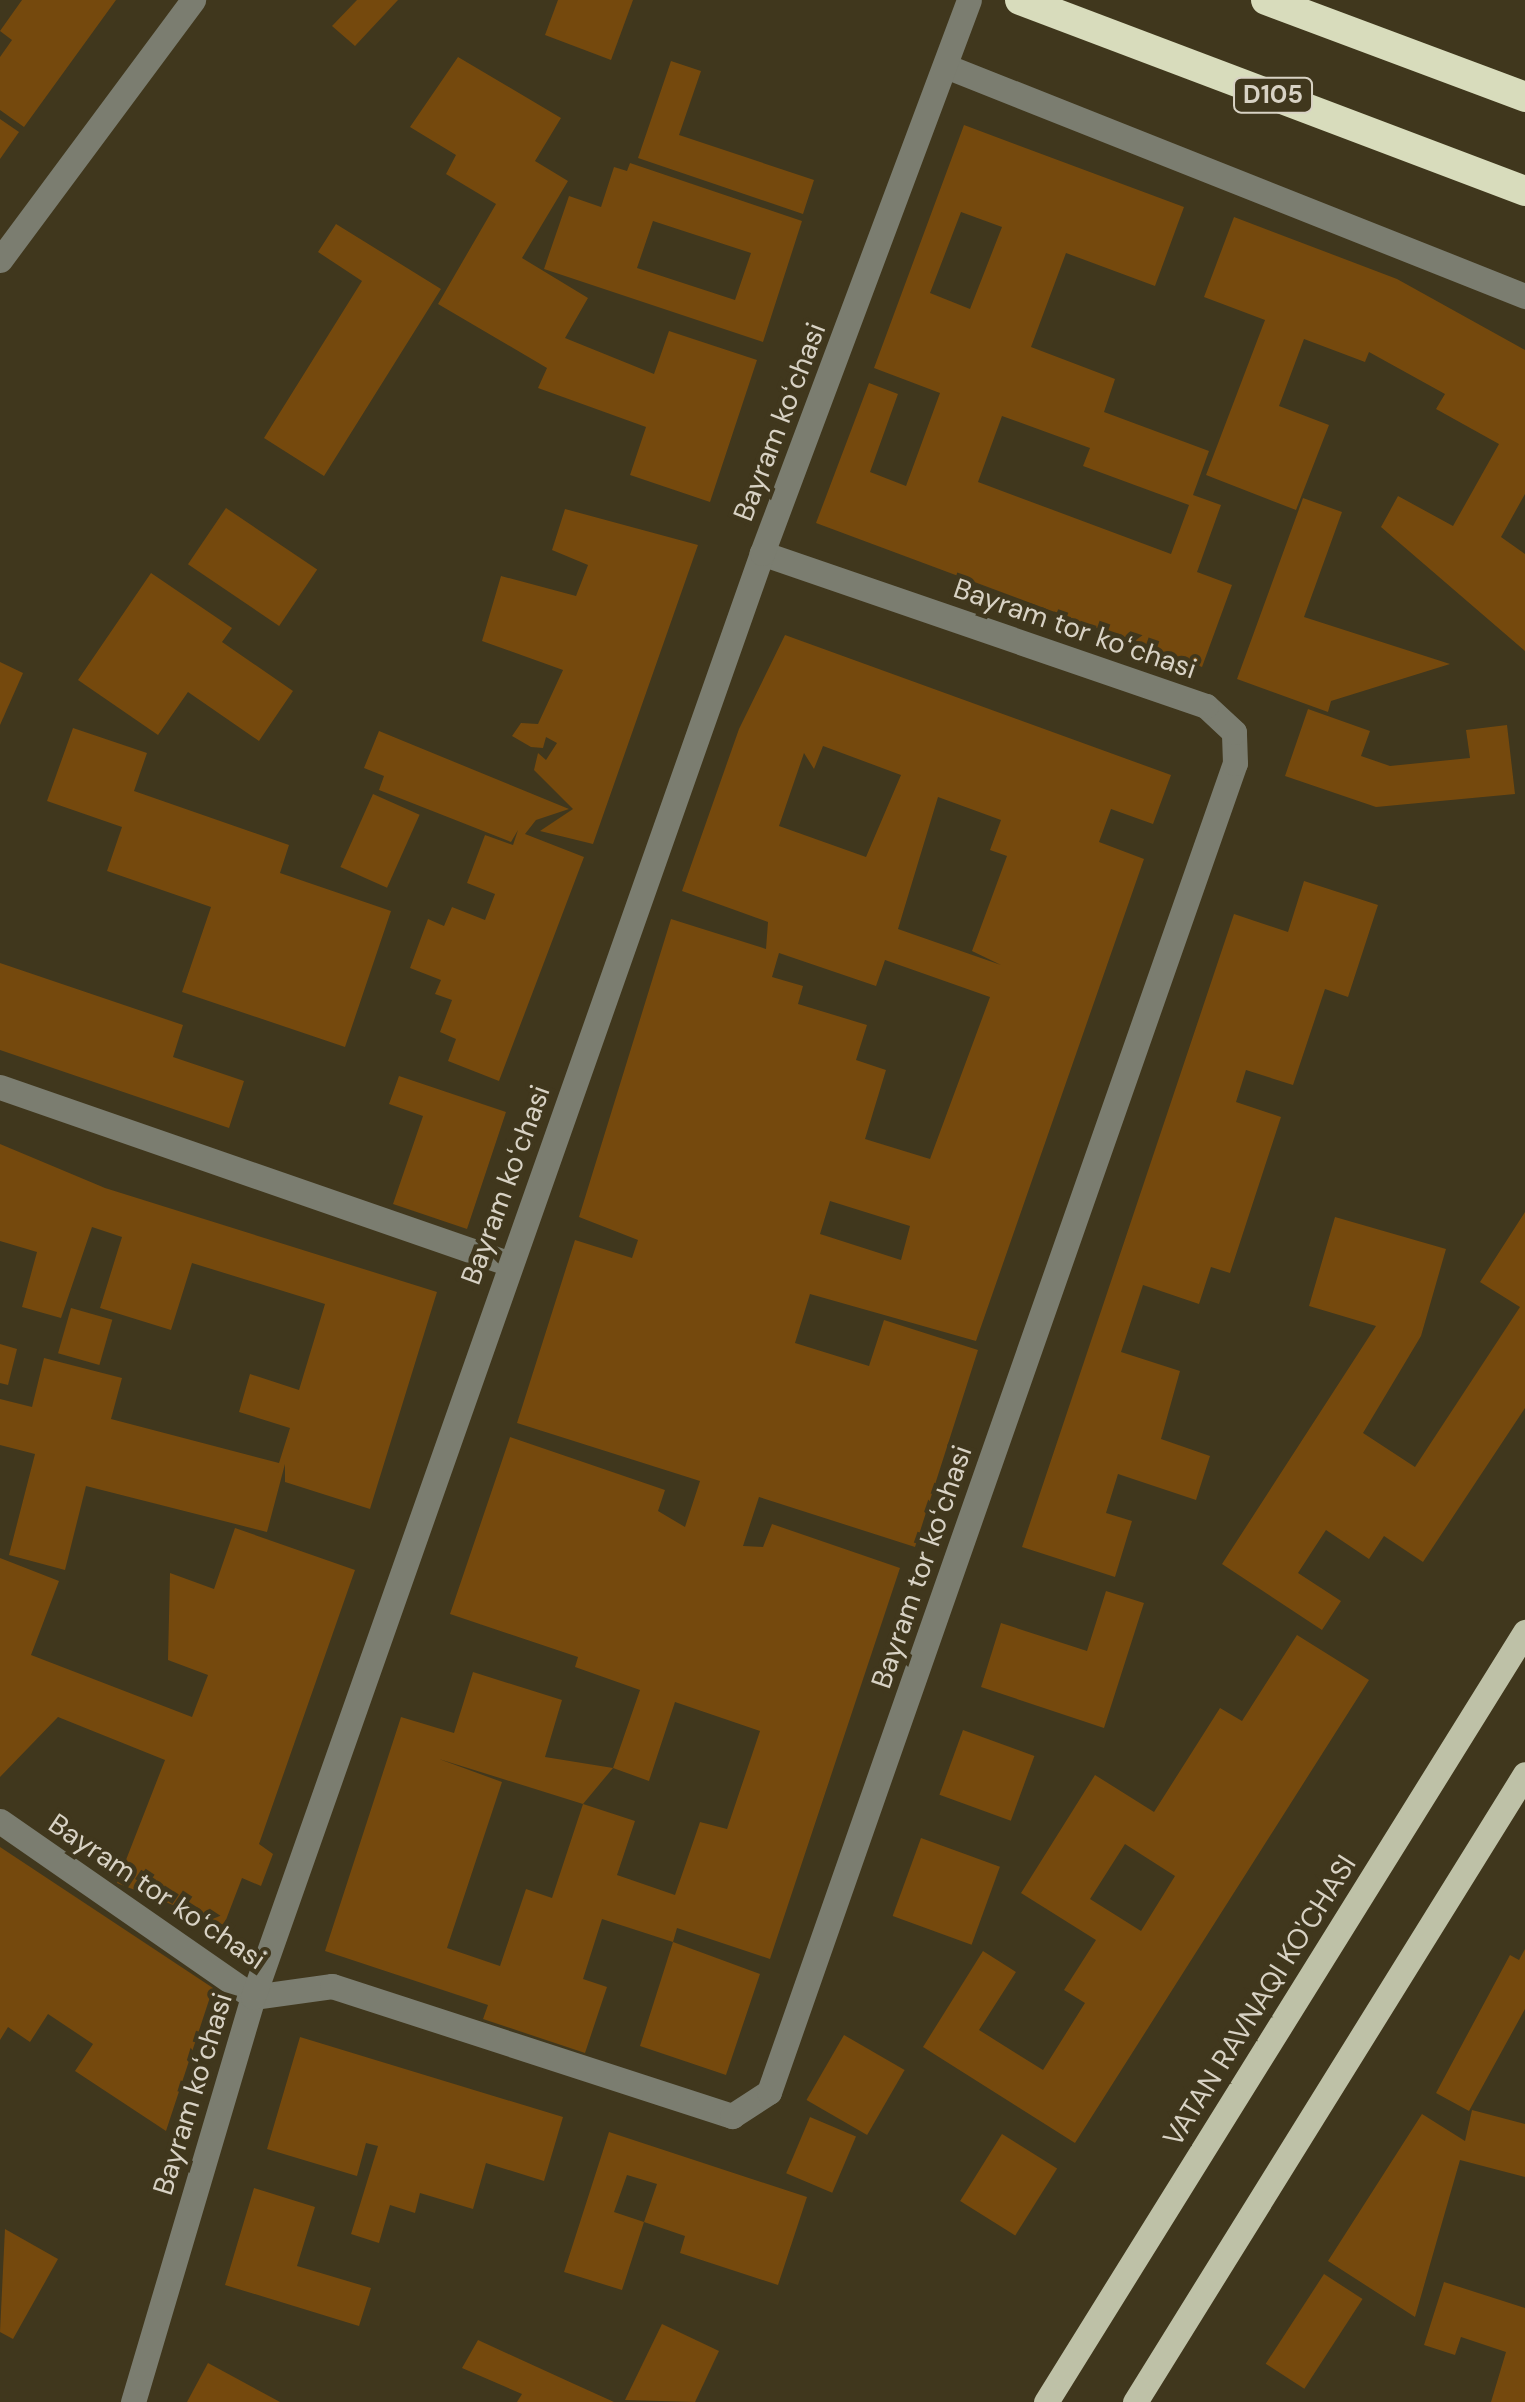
<!DOCTYPE html>
<meta charset="utf-8">
<style>
body{margin:0}
#map{position:relative;width:1525px;height:2402px;overflow:hidden;background:#40371d;font-family:"DM Sans",sans-serif}
div>[style]{position:absolute}
[style*='--x']{left:calc(var(--x)*1px);top:calc(var(--y)*1px);width:calc(var(--w)*1px);rotate:calc(var(--a)*1deg)}
.building>*{inset:0;background:#75490d;transform-origin:0 0}
.minor>*{height:25px;margin:-12.5px;padding:0 12.5px;transform-origin:12.5px;border-radius:12.5px;background:#7b7d70}
.major>*{height:25px;margin:-12.5px;padding:0 12.5px;transform-origin:12.5px;border-radius:12.5px;background:#bec1a7}
.highway>*{height:30px;margin:-15px;padding:0 15px;transform-origin:15px;border-radius:15px;background:#d8dcbc}
span{translate:-50% -50%;white-space:nowrap;text-align:center;line-height:1.15;-webkit-text-stroke:9px #40371d;paint-order:stroke}
.shield-label span{padding:2px 8px;background:#40371d;border:2px solid;border-radius:8px;-webkit-text-stroke-width:0}
.shield-label{font-size:25px;color:#d8d2c4;font-weight:700}
.street-label{font-size:28px;color:#d8d2c4}
</style>
<div id="map">
<div class="building">
<i style="clip-path:polygon(22px 0,116px 0,24px 127px,0 110px,0 57px,12px 40px,0 31px)"></i>
<i style="clip-path:polygon(357px 0,398px 0,355px 46px,332px 26px)"></i>
<i style="clip-path:polygon(558px 0,633px 0,611px 60px,545px 35px)"></i>
<i style="clip-path:polygon(458px 57px,561px 118px,535px 161px,568px 181px,522px 258px,588px 298px,565px 338px,654px 374px,669px 331px,757px 360px,710px 502px,630px 475px,646px 427px,538px 388px,547px 368px,438px 304px,496px 204px,446px 174px,456px 155px,410px 127px)"></i>
<i style="clip-path:polygon(671px 61px,701px 71px,679px 135px,814px 180px,803px 214px,638px 158px)"></i>
<i style="clip-path:polygon(0 119px,19px 132px,0 159px)"></i>
<i style="clip-path:polygon(evenodd,964px 125px,1184px 207px,1155px 286px,1066px 253px,1031px 347px,1115px 379px,1104px 412px,1209px 451px,1193px 495px,1221px 505px,1197px 572px,1232px 585px,1202px 667px,816px 523px,869px 383px,898px 394px,870px 472px,906px 486px,940px 393px,874px 368px,964px 125px,961px 212px,1002px 227px,970px 309px,930px 293px,961px 212px,964px 125px,1002px 416px,1090px 448px,1083px 466px,1189px 505px,1171px 554px,978px 482px,1002px 416px)"></i>
<i style="clip-path:polygon(evenodd,630px 163px,802px 221px,763px 342px,544px 269px,569px 196px,601px 207px,614px 167px,627px 171px,630px 163px,653px 221px,751px 253px,735px 300px,637px 268px,653px 221px)"></i>
<i style="clip-path:polygon(1234px 217px,1397px 279px,1525px 350px,1525px 494px,1501px 537px,1525px 554px,1525px 651px,1381px 527px,1398px 496px,1453px 526px,1499px 444px,1436px 409px,1445px 394px,1369px 352px,1365px 362px,1304px 339px,1279px 406px,1329px 425px,1296px 510px,1206px 475px,1265px 320px,1204px 297px)"></i>
<i style="clip-path:polygon(336px 224px,441px 289px,324px 476px,264px 438px,362px 281px,318px 252px)"></i>
<i style="clip-path:polygon(1303px 498px,1342px 512px,1304px 617px,1450px 664px,1331px 701px,1328px 712px,1237px 679px)"></i>
<i style="left:226px;top:508px;width:110px;height:68px;rotate:34deg"></i>
<i style="clip-path:polygon(565px 509px,698px 545px,593px 844px,540px 831px,573px 809px,534px 770px,538px 753px,546px 760px,557px 743px,546px 737px,543px 748px,531px 747px,512px 736px,521px 723px,538px 724px,563px 670px,482px 641px,501px 576px,576px 596px,588px 565px,552px 550px)"></i>
<i style="clip-path:polygon(151px 573px,232px 628px,222px 642px,293px 691px,259px 741px,188px 692px,158px 735px,78px 680px)"></i>
<i style="clip-path:polygon(evenodd,785px 635px,1171px 775px,1153px 824px,1111px 809px,1099px 842px,1144px 859px,976px 1341px,810px 1294px,795px 1343px,869px 1366px,884px 1320px,978px 1350px,915px 1547px,759px 1497px,743px 1546px,763px 1547px,772px 1524px,900px 1568px,770px 1959px,677px 1928px,673px 1942px,760px 1974px,726px 2075px,640px 2046px,673px 1942px,602px 1919px,583px 1979px,607px 1987px,585px 2053px,483px 2019px,488px 2005px,325px 1951px,401px 1717px,454px 1733px,473px 1672px,562px 1700px,545px 1757px,613px 1768px,640px 1690px,575px 1667px,578px 1657px,450px 1614px,510px 1437px,665px 1490px,658px 1511px,685px 1527px,700px 1481px,517px 1423px,575px 1240px,632px 1258px,638px 1240px,579px 1217px,671px 919px,766px 949px,768px 922px,682px 891px,739px 729px,785px 635px,823px 746px,901px 775px,866px 857px,779px 826px,804px 753px,814px 769px,823px 746px,785px 635px,938px 797px,1001px 820px,990px 850px,1007px 856px,972px 951px,1001px 965px,898px 929px,938px 797px,785px 635px,779px 953px,876px 986px,885px 960px,990px 997px,930px 1159px,865px 1139px,886px 1070px,856px 1060px,867px 1025px,798px 1004px,803px 986px,772px 977px,779px 953px,785px 635px,830px 1201px,910px 1226px,901px 1260px,820px 1234px,830px 1201px,785px 635px,675px 1702px,760px 1731px,727px 1829px,700px 1822px,675px 1895px,617px 1875px,635px 1821px,583px 1804px,613px 1768px,649px 1781px,675px 1702px,785px 635px,439px 1759px,583px 1804px,552px 1898px,526px 1889px,500px 1966px,447px 1948px,502px 1782px,439px 1759px)"></i>
<i style="clip-path:polygon(0 662px,23px 673px,0 725px)"></i>
<i style="clip-path:polygon(1308px 709px,1370px 731px,1361px 756px,1390px 766px,1470px 758px,1466px 730px,1507px 725px,1515px 794px,1376px 807px,1285px 776px)"></i>
<i style="clip-path:polygon(73px 728px,147px 753px,134px 791px,289px 845px,280px 873px,391px 911px,345px 1047px,182px 992px,211px 907px,107px 871px,122px 827px,47px 801px)"></i>
<i style="clip-path:polygon(379px 731px,569px 809px,536px 820px,525px 834px,584px 857px,499px 1081px,448px 1061px,456px 1039px,440px 1032px,452px 1000px,435px 994px,441px 980px,410px 968px,428px 919px,444px 926px,452px 907px,485px 920px,495px 894px,467px 883px,485px 835px,513px 845px,518px 830px,511px 842px,379px 790px,384px 776px,364px 768px)"></i>
<i style="left:373px;top:794px;width:51px;height:80px;rotate:24deg"></i>
<i style="clip-path:polygon(1304px 881px,1378px 905px,1348px 997px,1325px 989px,1293px 1085px,1246px 1070px,1236px 1102px,1281px 1117px,1230px 1273px,1211px 1267px,1199px 1304px,1143px 1285px,1121px 1352px,1180px 1371px,1161px 1439px,1210px 1456px,1196px 1500px,1118px 1474px,1106px 1513px,1132px 1521px,1115px 1577px,1022px 1547px,1234px 914px,1288px 932px)"></i>
<i style="clip-path:polygon(0 963px,183px 1025px,173px 1057px,244px 1081px,229px 1128px,0 1050px)"></i>
<i style="clip-path:polygon(399px 1076px,506px 1112px,467px 1229px,393px 1204px,423px 1116px,389px 1104px)"></i>
<i style="clip-path:polygon(0 1144px,105px 1188px,437px 1292px,370px 1509px,285px 1482px,285px 1464px,267px 1532px,86px 1486px,65px 1570px,9px 1555px,35px 1454px,0 1445px,0 1399px,32px 1407px,44px 1358px,122px 1378px,111px 1419px,279px 1463px,290px 1428px,239px 1412px,250px 1374px,299px 1390px,325px 1304px,192px 1263px,171px 1330px,100px 1308px,122px 1237px,92px 1227px,61px 1318px,22px 1307px,37px 1252px,0 1241px)"></i>
<i style="clip-path:polygon(1525px 1212px,1525px 1408px,1423px 1562px,1384px 1536px,1369px 1559px,1326px 1530px,1298px 1573px,1341px 1601px,1322px 1630px,1222px 1564px,1376px 1326px,1309px 1306px,1335px 1217px,1446px 1249px,1421px 1336px,1363px 1433px,1415px 1467px,1520px 1307px,1480px 1282px)"></i>
<i style="left:71px;top:1308px;width:43px;height:47px;rotate:16deg"></i>
<i style="clip-path:polygon(0 1344px,17px 1349px,8px 1385px,0 1383px)"></i>
<i style="clip-path:polygon(235px 1528px,355px 1570px,259px 1844px,273px 1854px,261px 1886px,242px 1878px,224px 1925px,117px 1883px,165px 1760px,58px 1717px,0 1777px,0 1558px,59px 1581px,31px 1655px,192px 1717px,208px 1675px,168px 1660px,170px 1573px,214px 1589px)"></i>
<i style="clip-path:polygon(1106px 1591px,1144px 1603px,1104px 1728px,981px 1687px,1001px 1623px,1087px 1651px)"></i>
<i style="clip-path:polygon(evenodd,1297px 1635px,1369px 1680px,1075px 2143px,923px 2047px,983px 1951px,1016px 1972px,979px 2030px,1043px 2070px,1085px 2003px,1064px 1990px,1096px 1940px,1021px 1893px,1095px 1775px,1154px 1812px,1220px 1708px,1242px 1721px,1297px 1635px,1125px 1844px,1175px 1876px,1141px 1931px,1090px 1899px,1125px 1844px)"></i>
<i style="left:963px;top:1730px;width:76px;height:69px;rotate:20deg"></i>
<i style="left:921px;top:1838px;width:84px;height:83px;rotate:20deg"></i>
<i style="clip-path:polygon(0 1847px,213px 1988px,166px 2131px,75px 2071px,93px 2044px,48px 2014px,30px 2042px,8px 2027px,0 2040px)"></i>
<i style="clip-path:polygon(1525px 1949px,1525px 2009px,1469px 2111px,1436px 2093px,1510px 1955px,1519px 1960px)"></i>
<i style="left:844px;top:2035px;width:70px;height:75px;rotate:30deg"></i>
<i style="clip-path:polygon(300px 2037px,563px 2117px,544px 2181px,486px 2163px,473px 2209px,420px 2193px,415px 2213px,390px 2205px,379px 2243px,351px 2234px,378px 2146px,366px 2143px,357px 2176px,267px 2149px)"></i>
<i style="clip-path:polygon(1472px 2110px,1525px 2124px,1525px 2177px,1460px 2160px,1415px 2317px,1328px 2261px,1422px 2114px,1465px 2141px)"></i>
<i style="left:810px;top:2117px;width:50px;height:61px;rotate:23deg"></i>
<i style="clip-path:polygon(evenodd,609px 2132px,807px 2197px,778px 2285px,680px 2253px,685px 2236px,644px 2222px,622px 2290px,564px 2272px,609px 2132px,627px 2175px,657px 2184px,644px 2222px,614px 2212px,627px 2175px)"></i>
<i style="left:1002px;top:2134px;width:65px;height:79px;rotate:32deg"></i>
<i style="clip-path:polygon(254px 2188px,315px 2207px,297px 2266px,371px 2288px,359px 2326px,225px 2285px)"></i>
<i style="clip-path:polygon(5px 2229px,58px 2259px,13px 2339px,0 2332px)"></i>
<i style="left:1324px;top:2274px;width:46px;height:107px;rotate:33deg"></i>
<i style="clip-path:polygon(1444px 2282px,1525px 2308px,1525px 2402px,1491px 2402px,1506px 2352px,1461px 2337px,1455px 2355px,1424px 2345px)"></i>
<i style="clip-path:polygon(662px 2324px,719px 2351px,695px 2402px,625px 2400px)"></i>
<i style="clip-path:polygon(478px 2340px,572px 2383px,614px 2402px,517px 2402px,522px 2394px,462px 2368px)"></i>
<i style="clip-path:polygon(208px 2363px,280px 2402px,187px 2402px)"></i>
</div>
<div class="minor">
<i style="--x:948;--y:67;--w:621;--a:21.65"></i>
<i style="--x:0;--y:260;--w:324;--a:-53.4"></i>
<i style="--x:0;--y:1087;--w:540;--a:19.14"></i>
<i style="--x:0;--y:1821;--w:308;--a:34.8"></i>
<i style="--x:253;--y:1997;--w:80;--a:-7.9"></i>
<i style="--x:332;--y:1986;--w:421;--a:18"></i>
<i style="--x:732;--y:2116;--w:44;--a:-33"></i>
<i style="--x:769;--y:2092;--w:1408;--a:-70.68"></i>
<i style="--x:1235;--y:763;--w:31;--a:-92"></i>
<i style="--x:1234;--y:732;--w:38;--a:-137"></i>
<i style="--x:1206;--y:706;--w:470;--a:-161"></i>
<i style="--x:133;--y:2402;--w:422;--a:-73.5"></i>
<i style="--x:253;--y:1997;--w:1531;--a:-70.58"></i>
<i style="--x:762;--y:553;--w:590;--a:-69.48"></i>
</div>
<div class="major">
<i style="--x:1046;--y:2402;--w:907;--a:-58.12"></i>
<i style="--x:1135;--y:2402;--w:739;--a:-58.16"></i>
</div>
<div class="highway">
<i style="--x:1020;--y:0;--w:540;--a:20.72"></i>
<i style="--x:1266;--y:0;--w:277;--a:20.5"></i>
</div>
<div class="shield-label">
<span style="left:1273px;top:95px">D105</span>
</div>
<div class="street-label">
<span style="left:780px;top:422px;rotate:-69deg">Bayram koʻchasi</span>
<span style="left:1075px;top:629px;rotate:19deg">Bayram tor koʻchasi</span>
<span style="left:506px;top:1185px;rotate:-70deg">Bayram koʻchasi</span>
<span style="left:922px;top:1567px;rotate:-71deg">Bayram tor koʻchasi</span>
<span style="left:157px;top:1892px;rotate:34deg">Bayram tor koʻchasi</span>
<span style="left:1260px;top:2001px;rotate:-58deg">VATAN RAVNAQI KO'CHASI</span>
<span style="left:193px;top:2094px;rotate:-73deg">Bayram koʻchasi</span>
</div>
</div>
